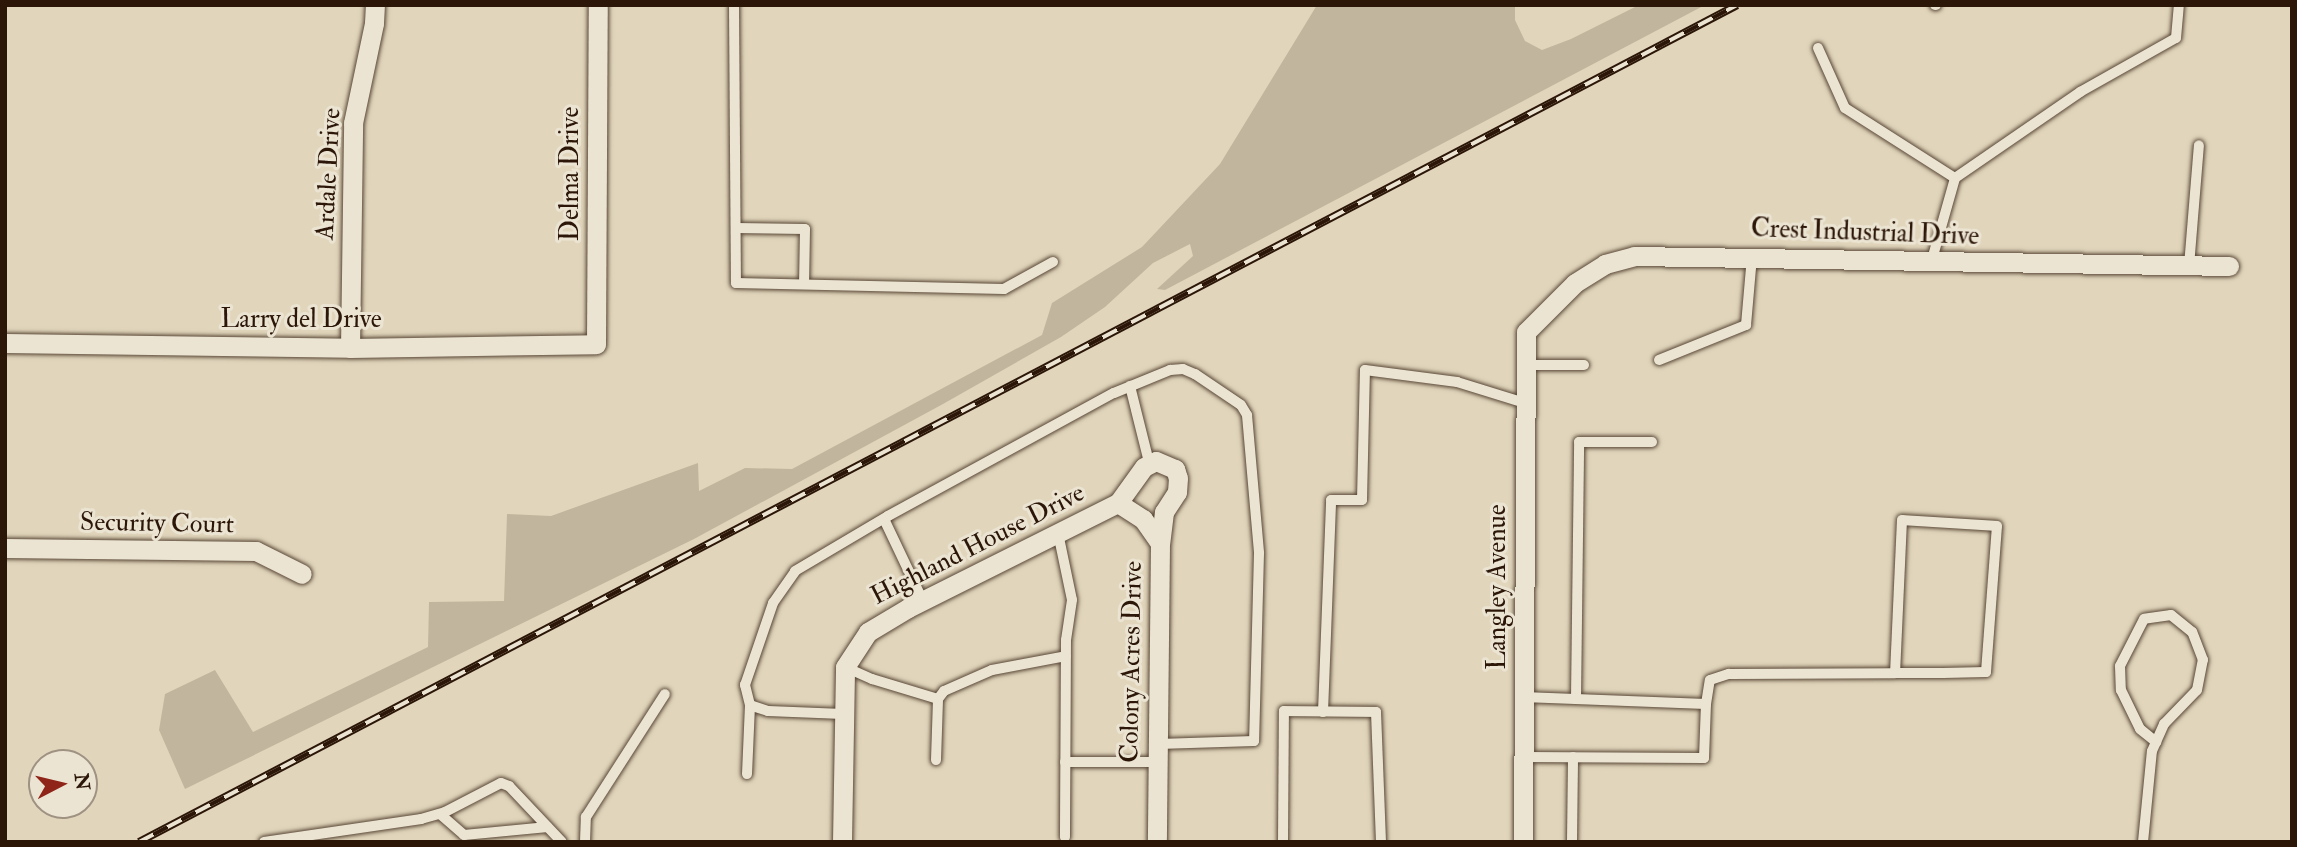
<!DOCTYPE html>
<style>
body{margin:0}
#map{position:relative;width:2297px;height:847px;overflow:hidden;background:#e1d6bc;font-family:"IM FELL Double Pica",serif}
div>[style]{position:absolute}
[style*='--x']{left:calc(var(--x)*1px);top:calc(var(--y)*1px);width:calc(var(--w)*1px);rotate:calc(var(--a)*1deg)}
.green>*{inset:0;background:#c2b59d}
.roads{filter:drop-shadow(0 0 2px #584635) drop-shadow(0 0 2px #584635)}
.lane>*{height:10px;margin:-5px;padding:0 5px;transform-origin:5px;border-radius:5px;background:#ece4d3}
.street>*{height:19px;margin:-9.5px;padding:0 9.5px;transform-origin:9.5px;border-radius:9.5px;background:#ece4d3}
.rail>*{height:8px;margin-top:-4px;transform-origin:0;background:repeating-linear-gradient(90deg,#ece4d3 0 16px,#2b1608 0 32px);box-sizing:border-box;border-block:2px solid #2b1608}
span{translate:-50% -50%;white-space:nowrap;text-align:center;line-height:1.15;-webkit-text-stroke:6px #ece4d3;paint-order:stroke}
.street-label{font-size:26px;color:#2b1608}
.frame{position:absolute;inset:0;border:7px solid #2b1608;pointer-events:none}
.north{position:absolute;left:28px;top:749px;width:70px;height:70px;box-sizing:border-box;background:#ece4d3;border:2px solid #9f9282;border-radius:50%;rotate:83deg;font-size:19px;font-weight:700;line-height:28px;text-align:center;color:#2b1608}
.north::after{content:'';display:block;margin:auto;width:24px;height:32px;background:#8f2418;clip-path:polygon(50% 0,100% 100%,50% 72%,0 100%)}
</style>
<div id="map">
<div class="green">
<i style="clip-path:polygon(1317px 5px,1515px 5px,1515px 20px,1525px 41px,1542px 50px,1571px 39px,1639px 5px,1705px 5px,1165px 290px,1157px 289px,1193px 256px,1190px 244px,1153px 263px,1105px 307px,1061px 337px,943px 404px,694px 539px,185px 789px,159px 730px,165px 694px,215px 670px,253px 732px,428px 647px,429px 602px,504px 601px,507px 514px,551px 516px,698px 463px,699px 491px,745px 468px,792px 469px,1042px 335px,1052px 303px,1142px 247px,1220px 164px)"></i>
</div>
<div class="roads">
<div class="lane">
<i style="--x:734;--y:5;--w:278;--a:89.6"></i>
<i style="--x:736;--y:283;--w:268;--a:1.3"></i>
<i style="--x:1004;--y:289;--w:56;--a:-28.9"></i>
<i style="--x:1935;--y:5;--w:1;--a:0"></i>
<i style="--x:1818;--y:48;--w:66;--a:65.8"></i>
<i style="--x:1845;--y:108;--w:130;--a:32.5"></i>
<i style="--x:736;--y:228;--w:69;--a:0.8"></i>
<i style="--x:805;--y:229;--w:55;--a:91"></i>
<i style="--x:1931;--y:263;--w:88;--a:-74.2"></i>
<i style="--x:1955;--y:178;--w:152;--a:-34.5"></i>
<i style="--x:2080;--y:92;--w:110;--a:-29.4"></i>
<i style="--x:2176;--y:38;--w:33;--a:-85"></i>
<i style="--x:2189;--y:266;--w:121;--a:-85.3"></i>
<i style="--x:1659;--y:360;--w:94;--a:-21.9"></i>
<i style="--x:1746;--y:325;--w:69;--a:-85"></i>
<i style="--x:1526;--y:365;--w:58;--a:0"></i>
<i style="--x:1130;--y:386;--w:78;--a:76"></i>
<i style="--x:884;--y:519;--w:91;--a:64.6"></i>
<i style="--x:1058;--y:533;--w:68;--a:78.2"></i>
<i style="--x:1072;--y:600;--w:40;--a:98.5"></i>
<i style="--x:1066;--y:640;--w:197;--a:90.3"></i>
<i style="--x:845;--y:667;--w:30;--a:24"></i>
<i style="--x:872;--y:679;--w:69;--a:16.9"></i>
<i style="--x:1576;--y:699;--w:257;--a:-89.3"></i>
<i style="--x:1579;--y:442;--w:73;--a:0"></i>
<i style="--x:1706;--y:704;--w:24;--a:-81"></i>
<i style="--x:1710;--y:680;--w:20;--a:-18"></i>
<i style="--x:1729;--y:674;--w:166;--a:-0.3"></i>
<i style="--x:1895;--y:673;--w:48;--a:0"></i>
<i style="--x:1943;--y:673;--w:43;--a:-1.3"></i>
<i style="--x:1986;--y:672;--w:146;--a:-85.7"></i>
<i style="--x:1997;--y:526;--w:95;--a:-176.4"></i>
<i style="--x:1902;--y:520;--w:153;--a:92.6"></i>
<i style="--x:1323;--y:712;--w:212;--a:-87.8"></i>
<i style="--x:1331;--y:500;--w:31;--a:0"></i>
<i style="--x:1362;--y:500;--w:130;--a:-88.7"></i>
<i style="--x:1365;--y:370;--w:93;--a:7.4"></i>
<i style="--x:1457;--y:382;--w:71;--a:17.2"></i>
<i style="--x:843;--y:714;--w:75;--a:-177.7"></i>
<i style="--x:768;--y:711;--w:19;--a:-162"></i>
<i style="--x:750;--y:705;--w:21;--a:-104"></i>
<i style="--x:745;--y:685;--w:87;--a:-71.1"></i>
<i style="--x:773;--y:603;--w:39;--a:-55"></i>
<i style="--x:795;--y:571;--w:108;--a:-30.6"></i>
<i style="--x:888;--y:516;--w:257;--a:-28.6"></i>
<i style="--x:1114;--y:393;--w:61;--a:-22.3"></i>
<i style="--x:1170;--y:370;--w:13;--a:-4"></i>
<i style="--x:1183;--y:369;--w:13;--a:23"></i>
<i style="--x:1195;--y:374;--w:55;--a:34"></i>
<i style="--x:1241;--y:405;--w:12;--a:59"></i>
<i style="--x:1247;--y:415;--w:139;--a:85"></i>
<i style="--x:1259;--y:553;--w:188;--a:91.5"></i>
<i style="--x:1254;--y:741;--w:96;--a:178.2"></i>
<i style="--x:1523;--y:757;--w:181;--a:0.3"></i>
<i style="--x:1704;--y:758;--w:54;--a:-87.9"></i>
<i style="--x:1706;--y:704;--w:183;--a:-177.8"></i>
<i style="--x:936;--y:760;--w:61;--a:-88.1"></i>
<i style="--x:938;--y:699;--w:10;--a:-53"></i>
<i style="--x:944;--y:691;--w:52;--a:-23.6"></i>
<i style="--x:992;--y:670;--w:75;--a:-10.7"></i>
<i style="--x:1065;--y:762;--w:93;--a:0"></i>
<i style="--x:747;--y:774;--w:69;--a:-87.5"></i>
<i style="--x:440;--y:814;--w:32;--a:41"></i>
<i style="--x:464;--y:835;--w:84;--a:-5.4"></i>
<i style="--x:264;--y:842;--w:159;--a:-8.3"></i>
<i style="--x:421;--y:819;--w:25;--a:-16"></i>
<i style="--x:445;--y:812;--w:63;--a:-27.4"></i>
<i style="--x:501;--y:783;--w:9;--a:21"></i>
<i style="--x:509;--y:786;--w:77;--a:46.6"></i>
<i style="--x:585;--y:842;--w:25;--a:-88"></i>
<i style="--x:586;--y:817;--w:146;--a:-57.3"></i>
<i style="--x:1283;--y:842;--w:131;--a:-89.6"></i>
<i style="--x:1284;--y:711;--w:92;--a:0.6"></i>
<i style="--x:1376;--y:712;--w:130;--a:87.8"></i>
<i style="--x:1572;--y:842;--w:85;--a:-89.3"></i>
<i style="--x:2143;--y:842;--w:91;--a:-84.4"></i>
<i style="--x:2152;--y:751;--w:30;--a:-66"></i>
<i style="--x:2164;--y:724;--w:47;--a:-45.9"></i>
<i style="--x:2197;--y:690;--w:31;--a:-79"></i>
<i style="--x:2203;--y:660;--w:30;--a:-111"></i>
<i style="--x:2192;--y:632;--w:27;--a:-141"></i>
<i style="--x:2171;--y:615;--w:27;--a:172"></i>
<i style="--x:2144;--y:619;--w:53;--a:117.1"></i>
<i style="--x:2120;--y:666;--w:24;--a:88"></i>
<i style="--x:2121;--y:690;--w:43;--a:64"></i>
<i style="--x:2140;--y:729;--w:21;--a:39"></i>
</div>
<div class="street">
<i style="--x:5;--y:343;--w:345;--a:0.8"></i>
<i style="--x:350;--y:348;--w:246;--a:-0.9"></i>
<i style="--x:596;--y:344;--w:339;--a:-89.7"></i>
<i style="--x:350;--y:348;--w:225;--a:-89.2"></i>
<i style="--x:353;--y:123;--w:102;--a:-78.1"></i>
<i style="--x:374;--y:23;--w:18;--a:-87"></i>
<i style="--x:1118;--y:503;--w:30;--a:33"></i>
<i style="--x:1143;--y:519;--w:29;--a:55"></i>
<i style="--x:1160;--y:543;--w:299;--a:90.6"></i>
<i style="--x:5;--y:548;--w:251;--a:0.7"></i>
<i style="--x:256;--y:551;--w:51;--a:26.6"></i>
<i style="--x:842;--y:842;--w:175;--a:-89"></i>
<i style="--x:845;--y:667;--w:42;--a:-56.7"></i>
<i style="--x:868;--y:632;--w:47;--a:-31"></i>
<i style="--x:908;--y:608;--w:235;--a:-26.6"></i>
<i style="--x:1118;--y:503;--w:44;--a:-54.2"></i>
<i style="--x:1144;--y:467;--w:13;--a:-27"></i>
<i style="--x:1156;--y:461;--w:21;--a:23"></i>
<i style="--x:1175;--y:469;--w:9;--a:72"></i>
<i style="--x:1178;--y:478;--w:14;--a:94"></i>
<i style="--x:1177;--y:492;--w:24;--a:123"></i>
<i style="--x:1164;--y:512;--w:31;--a:97"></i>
<i style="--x:1523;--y:842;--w:510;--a:-89.66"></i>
<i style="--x:1526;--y:332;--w:69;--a:-45"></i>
<i style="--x:1575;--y:283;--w:36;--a:-32"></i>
<i style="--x:1605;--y:264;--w:30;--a:-15"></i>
<i style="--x:1634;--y:256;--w:595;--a:0.96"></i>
</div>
</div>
<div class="rail">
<i style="--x:139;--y:842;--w:1804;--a:-27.64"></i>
</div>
<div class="street-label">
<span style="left:329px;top:174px;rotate:-87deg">Ardale Drive</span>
<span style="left:571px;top:174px;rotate:-90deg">Delma Drive</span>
<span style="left:1865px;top:233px;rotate:2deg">Crest Industrial Drive</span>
<span style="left:301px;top:320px">Larry del Drive</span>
<span style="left:157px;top:524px;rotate:1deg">Security Court</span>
<span style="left:978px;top:545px;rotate:-27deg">Highland House Drive</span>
<span style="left:1498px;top:587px;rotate:-90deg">Langley Avenue</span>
<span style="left:1132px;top:662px;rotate:-89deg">Colony Acres Drive</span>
</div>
<div class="frame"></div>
<div class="north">N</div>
</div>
